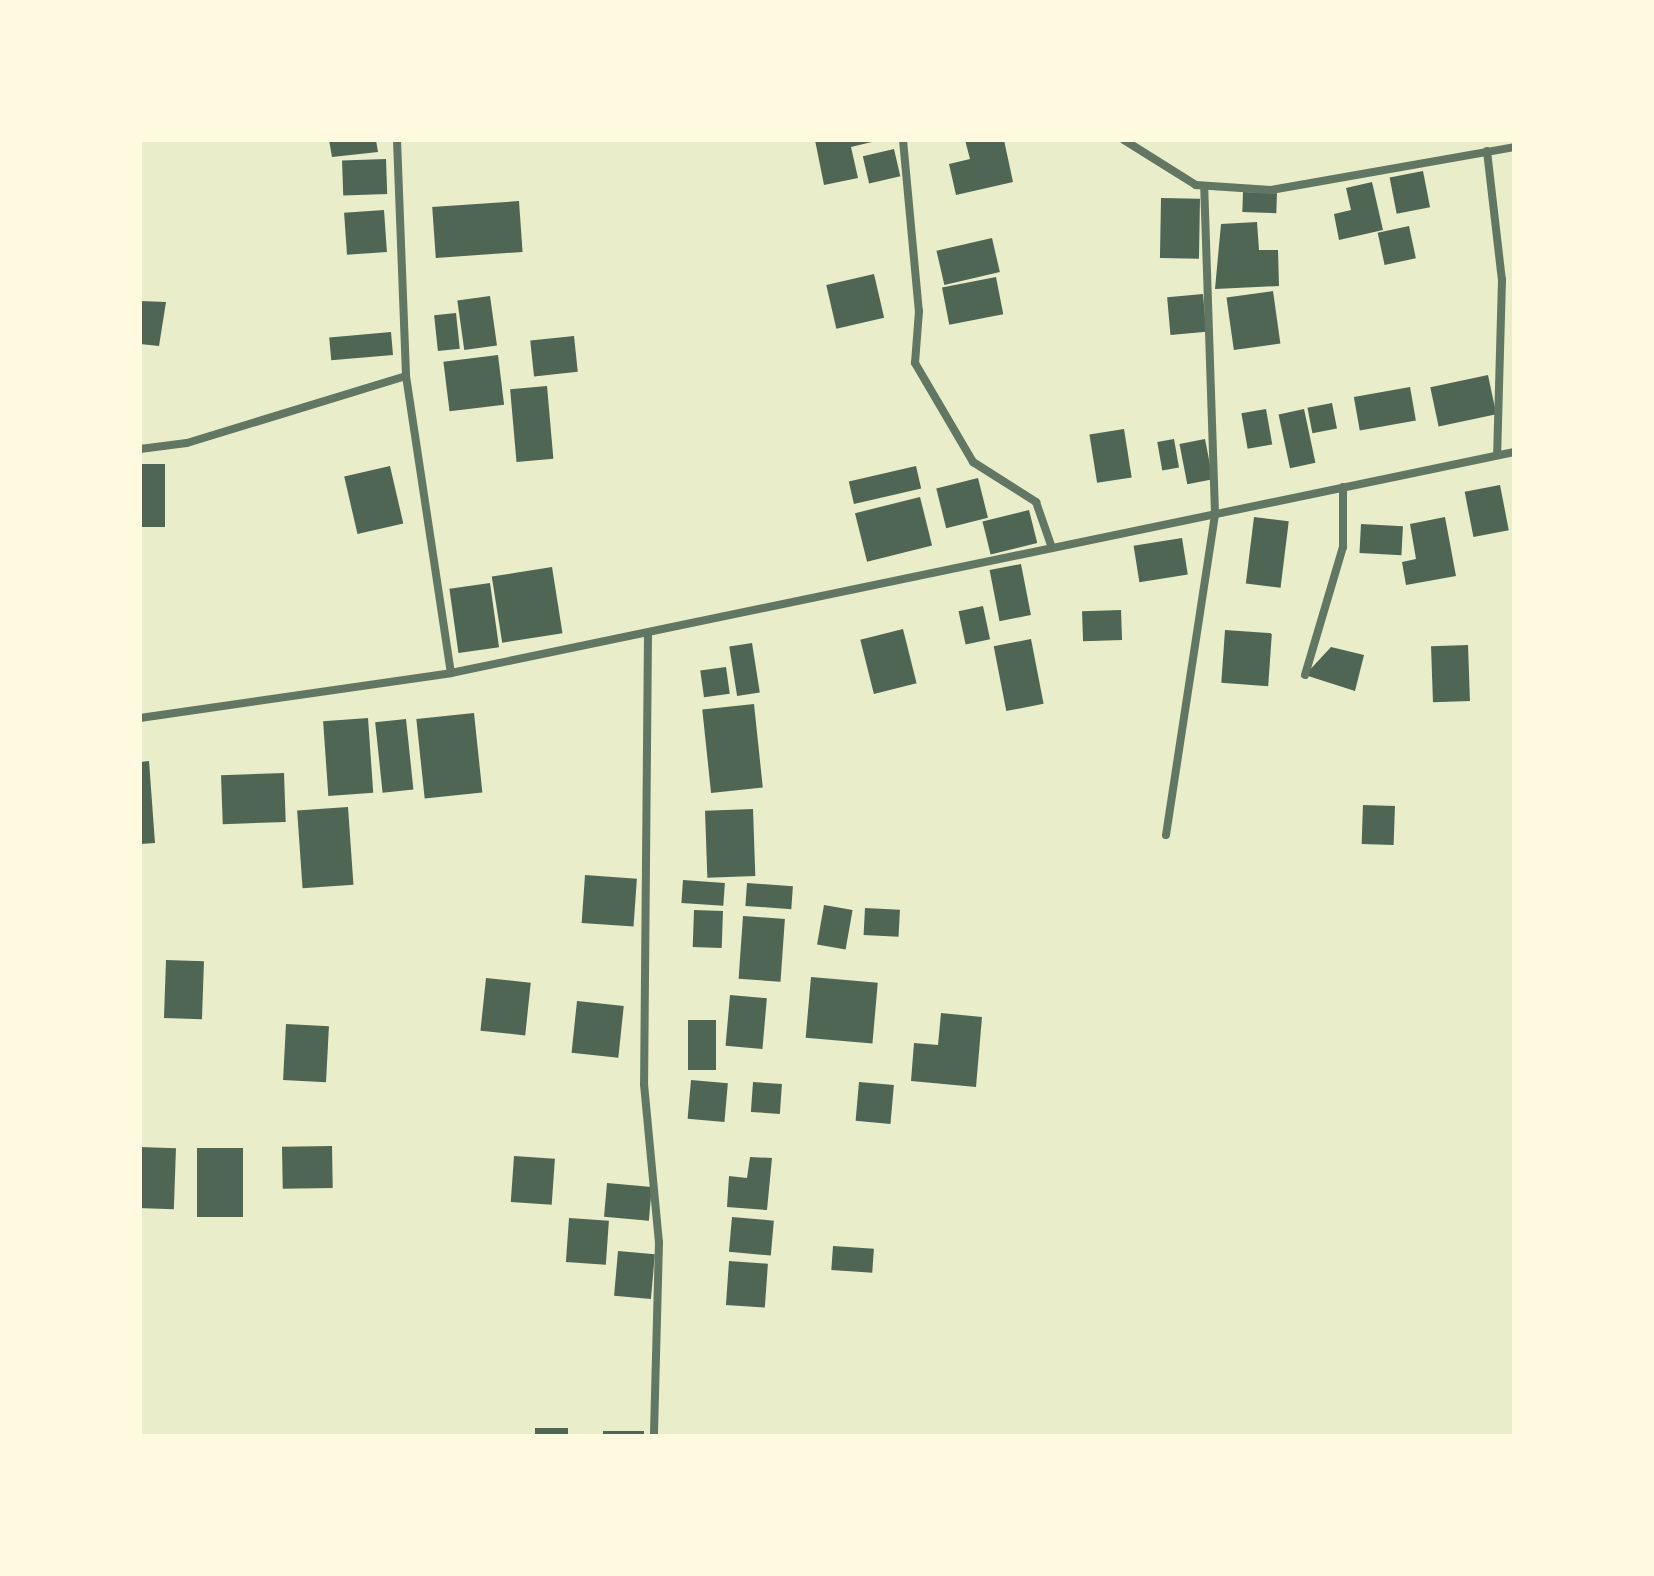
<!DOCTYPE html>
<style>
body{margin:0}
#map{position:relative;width:1654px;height:1576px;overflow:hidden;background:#e9edc9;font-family:"Source Sans 3",sans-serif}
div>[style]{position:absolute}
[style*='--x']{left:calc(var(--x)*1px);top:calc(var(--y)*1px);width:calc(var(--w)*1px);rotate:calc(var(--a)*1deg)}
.building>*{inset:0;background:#4f6655;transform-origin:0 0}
.minor>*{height:8px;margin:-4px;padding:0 4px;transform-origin:4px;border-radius:4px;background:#617663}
span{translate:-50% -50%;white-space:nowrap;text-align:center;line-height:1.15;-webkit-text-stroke:8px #fefae0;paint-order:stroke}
.frame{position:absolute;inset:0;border:142px solid #fefae0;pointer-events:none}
</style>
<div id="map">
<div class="building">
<i style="clip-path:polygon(329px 140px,376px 140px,378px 152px,332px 157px)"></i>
<i style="clip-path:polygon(815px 140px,876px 140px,876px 141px,851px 147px,858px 178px,824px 185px)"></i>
<i style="clip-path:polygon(965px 140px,1004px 140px,1013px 182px,956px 195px,949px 164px,970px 159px)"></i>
<i style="left:894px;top:149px;width:28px;height:32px;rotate:77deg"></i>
<i style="left:386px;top:159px;width:35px;height:44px;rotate:88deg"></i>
<i style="left:1423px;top:171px;width:37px;height:34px;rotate:79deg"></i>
<i style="clip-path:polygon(1372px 182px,1383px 230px,1339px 240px,1334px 214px,1351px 210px,1346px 188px)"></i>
<i style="left:1243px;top:192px;width:34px;height:20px;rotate:2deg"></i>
<i style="left:1161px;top:198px;width:39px;height:60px;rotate:1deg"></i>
<i style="left:519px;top:201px;width:51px;height:87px;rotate:86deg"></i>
<i style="left:384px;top:210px;width:42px;height:40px;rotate:86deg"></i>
<i style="clip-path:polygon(1257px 222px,1259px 250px,1278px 250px,1279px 286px,1215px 289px,1221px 224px)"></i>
<i style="left:1409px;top:226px;width:33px;height:32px;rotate:78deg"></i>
<i style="left:992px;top:238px;width:35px;height:57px;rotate:77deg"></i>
<i style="left:874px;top:274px;width:45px;height:49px;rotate:77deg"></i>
<i style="left:996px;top:277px;width:38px;height:55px;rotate:79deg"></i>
<i style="left:1273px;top:291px;width:53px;height:47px;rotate:82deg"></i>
<i style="left:1203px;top:294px;width:38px;height:36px;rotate:85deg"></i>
<i style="left:490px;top:296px;width:50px;height:33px;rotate:82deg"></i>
<i style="clip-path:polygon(140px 301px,166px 302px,159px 346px,140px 344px)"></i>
<i style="left:456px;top:313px;width:36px;height:22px;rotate:84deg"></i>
<i style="left:391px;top:332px;width:23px;height:62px;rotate:85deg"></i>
<i style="left:574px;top:336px;width:36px;height:44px;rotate:84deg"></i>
<i style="left:498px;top:355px;width:50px;height:55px;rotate:83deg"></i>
<i style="left:1488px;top:375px;width:40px;height:59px;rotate:78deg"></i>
<i style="left:547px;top:386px;width:73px;height:37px;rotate:85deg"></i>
<i style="left:1410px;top:387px;width:34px;height:57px;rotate:80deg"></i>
<i style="left:1332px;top:403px;width:26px;height:25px;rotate:79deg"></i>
<i style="left:1266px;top:409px;width:36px;height:25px;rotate:80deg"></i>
<i style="left:1304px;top:409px;width:55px;height:26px;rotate:78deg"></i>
<i style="left:1124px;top:429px;width:49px;height:35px;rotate:81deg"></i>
<i style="left:1174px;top:439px;width:29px;height:17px;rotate:80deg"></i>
<i style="left:1205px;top:439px;width:41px;height:26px;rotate:79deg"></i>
<i style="left:140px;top:464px;width:25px;height:63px"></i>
<i style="left:390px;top:466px;width:59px;height:47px;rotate:77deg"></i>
<i style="left:916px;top:466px;width:23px;height:69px;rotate:77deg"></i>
<i style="left:978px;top:478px;width:41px;height:43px;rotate:76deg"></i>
<i style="left:1500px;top:485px;width:46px;height:36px;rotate:79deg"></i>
<i style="left:920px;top:497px;width:50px;height:67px;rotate:76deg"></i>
<i style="left:1029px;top:510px;width:34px;height:48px;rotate:76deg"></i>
<i style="left:1254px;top:517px;width:35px;height:67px;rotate:7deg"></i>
<i style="clip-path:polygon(1445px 517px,1456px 576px,1406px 585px,1402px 562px,1416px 559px,1410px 524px)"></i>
<i style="left:1361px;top:524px;width:42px;height:29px;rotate:3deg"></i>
<i style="left:1182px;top:538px;width:37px;height:49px;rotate:81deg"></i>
<i style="left:1021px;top:564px;width:52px;height:32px;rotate:79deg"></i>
<i style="left:552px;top:567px;width:67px;height:61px;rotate:81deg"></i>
<i style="left:490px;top:583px;width:65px;height:41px;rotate:82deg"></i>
<i style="left:983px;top:606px;width:34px;height:25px;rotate:78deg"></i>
<i style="left:1121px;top:610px;width:30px;height:39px;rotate:88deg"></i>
<i style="left:903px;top:629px;width:56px;height:44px;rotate:76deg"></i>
<i style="left:1225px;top:630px;width:47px;height:53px;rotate:4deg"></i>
<i style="left:1031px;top:639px;width:66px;height:38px;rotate:79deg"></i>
<i style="left:752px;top:643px;width:50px;height:23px;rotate:81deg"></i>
<i style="left:1468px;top:645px;width:56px;height:37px;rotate:88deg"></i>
<i style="clip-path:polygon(1331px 647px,1364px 655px,1355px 691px,1305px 675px)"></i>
<i style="left:726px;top:667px;width:27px;height:26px;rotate:82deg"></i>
<i style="left:754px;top:704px;width:84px;height:52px;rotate:84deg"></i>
<i style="left:474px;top:713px;width:80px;height:58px;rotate:84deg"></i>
<i style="left:368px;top:718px;width:75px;height:45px;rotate:86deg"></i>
<i style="left:406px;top:719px;width:71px;height:31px;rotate:84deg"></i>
<i style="clip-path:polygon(149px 761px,155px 843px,140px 844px,140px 762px)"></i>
<i style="left:284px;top:773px;width:49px;height:63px;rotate:88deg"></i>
<i style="left:1363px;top:805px;width:32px;height:39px;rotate:2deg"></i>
<i style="left:348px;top:807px;width:78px;height:51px;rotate:86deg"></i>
<i style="left:753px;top:809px;width:67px;height:48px;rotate:88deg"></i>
<i style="left:585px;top:875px;width:52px;height:48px;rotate:4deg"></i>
<i style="left:683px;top:880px;width:42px;height:23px;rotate:4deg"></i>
<i style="left:747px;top:883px;width:46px;height:23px;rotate:4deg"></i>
<i style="left:824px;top:905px;width:29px;height:40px;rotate:10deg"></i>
<i style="left:865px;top:908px;width:35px;height:27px;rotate:3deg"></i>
<i style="left:694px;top:910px;width:29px;height:37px;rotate:2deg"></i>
<i style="left:743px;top:916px;width:42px;height:63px;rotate:4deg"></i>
<i style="left:166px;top:960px;width:38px;height:58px;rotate:2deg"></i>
<i style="left:811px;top:977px;width:67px;height:61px;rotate:5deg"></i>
<i style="left:486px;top:978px;width:45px;height:53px;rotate:6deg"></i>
<i style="left:730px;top:995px;width:37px;height:51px;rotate:5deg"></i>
<i style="left:577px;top:1001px;width:47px;height:52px;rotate:6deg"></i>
<i style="clip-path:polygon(941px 1013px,982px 1017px,976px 1087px,911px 1081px,914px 1043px,938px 1045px)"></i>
<i style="left:688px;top:1020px;width:28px;height:50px"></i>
<i style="left:286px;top:1024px;width:43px;height:56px;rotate:3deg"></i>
<i style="left:691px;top:1080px;width:37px;height:39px;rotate:5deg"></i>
<i style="left:753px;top:1082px;width:29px;height:30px;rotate:4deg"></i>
<i style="left:859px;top:1082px;width:35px;height:39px;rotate:5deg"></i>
<i style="left:332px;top:1146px;width:42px;height:50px;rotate:89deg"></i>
<i style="left:140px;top:1147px;width:36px;height:61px;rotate:2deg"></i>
<i style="left:197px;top:1148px;width:46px;height:69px"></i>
<i style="left:514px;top:1156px;width:41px;height:46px;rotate:4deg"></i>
<i style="clip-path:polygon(750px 1157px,772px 1158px,767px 1210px,727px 1207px,729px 1176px,747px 1178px)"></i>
<i style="left:607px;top:1183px;width:45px;height:34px;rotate:5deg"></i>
<i style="left:732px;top:1217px;width:42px;height:35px;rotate:5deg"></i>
<i style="left:569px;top:1218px;width:40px;height:44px;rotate:4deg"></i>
<i style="left:833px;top:1246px;width:41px;height:24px;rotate:4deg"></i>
<i style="left:618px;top:1251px;width:37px;height:45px;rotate:5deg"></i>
<i style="left:729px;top:1261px;width:39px;height:44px;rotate:4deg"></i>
<i style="left:535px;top:1428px;width:33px;height:8px"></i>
<i style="left:603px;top:1431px;width:41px;height:5px"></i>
</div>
<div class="minor">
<i style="--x:397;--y:140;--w:236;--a:87.8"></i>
<i style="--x:406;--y:376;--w:300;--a:81.4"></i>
<i style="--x:903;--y:140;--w:172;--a:84.7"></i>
<i style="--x:919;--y:311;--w:52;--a:94.4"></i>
<i style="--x:915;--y:363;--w:115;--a:59.6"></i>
<i style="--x:973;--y:462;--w:75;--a:32.4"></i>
<i style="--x:1036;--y:502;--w:46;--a:70.8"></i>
<i style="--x:1124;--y:140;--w:85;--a:32"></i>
<i style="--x:1196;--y:185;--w:75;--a:3.8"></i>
<i style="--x:1271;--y:190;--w:247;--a:-10"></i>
<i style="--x:1487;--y:151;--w:130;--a:83.4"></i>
<i style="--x:1502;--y:280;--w:175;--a:91.6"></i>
<i style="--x:140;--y:449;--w:47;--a:-7.3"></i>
<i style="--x:187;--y:443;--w:229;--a:-17"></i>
<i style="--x:648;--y:633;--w:451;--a:90.5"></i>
<i style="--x:644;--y:1084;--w:159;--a:84.6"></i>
<i style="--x:659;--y:1242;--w:194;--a:91.5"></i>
<i style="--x:1305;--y:675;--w:134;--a:-73.5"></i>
<i style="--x:1343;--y:547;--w:60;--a:-90"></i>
<i style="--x:140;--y:718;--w:314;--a:-8.2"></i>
<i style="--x:451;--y:673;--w:1086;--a:-11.74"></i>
<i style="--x:1166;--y:835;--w:326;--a:-81.3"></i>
<i style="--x:1215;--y:513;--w:326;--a:-91.9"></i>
</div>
<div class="frame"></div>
</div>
